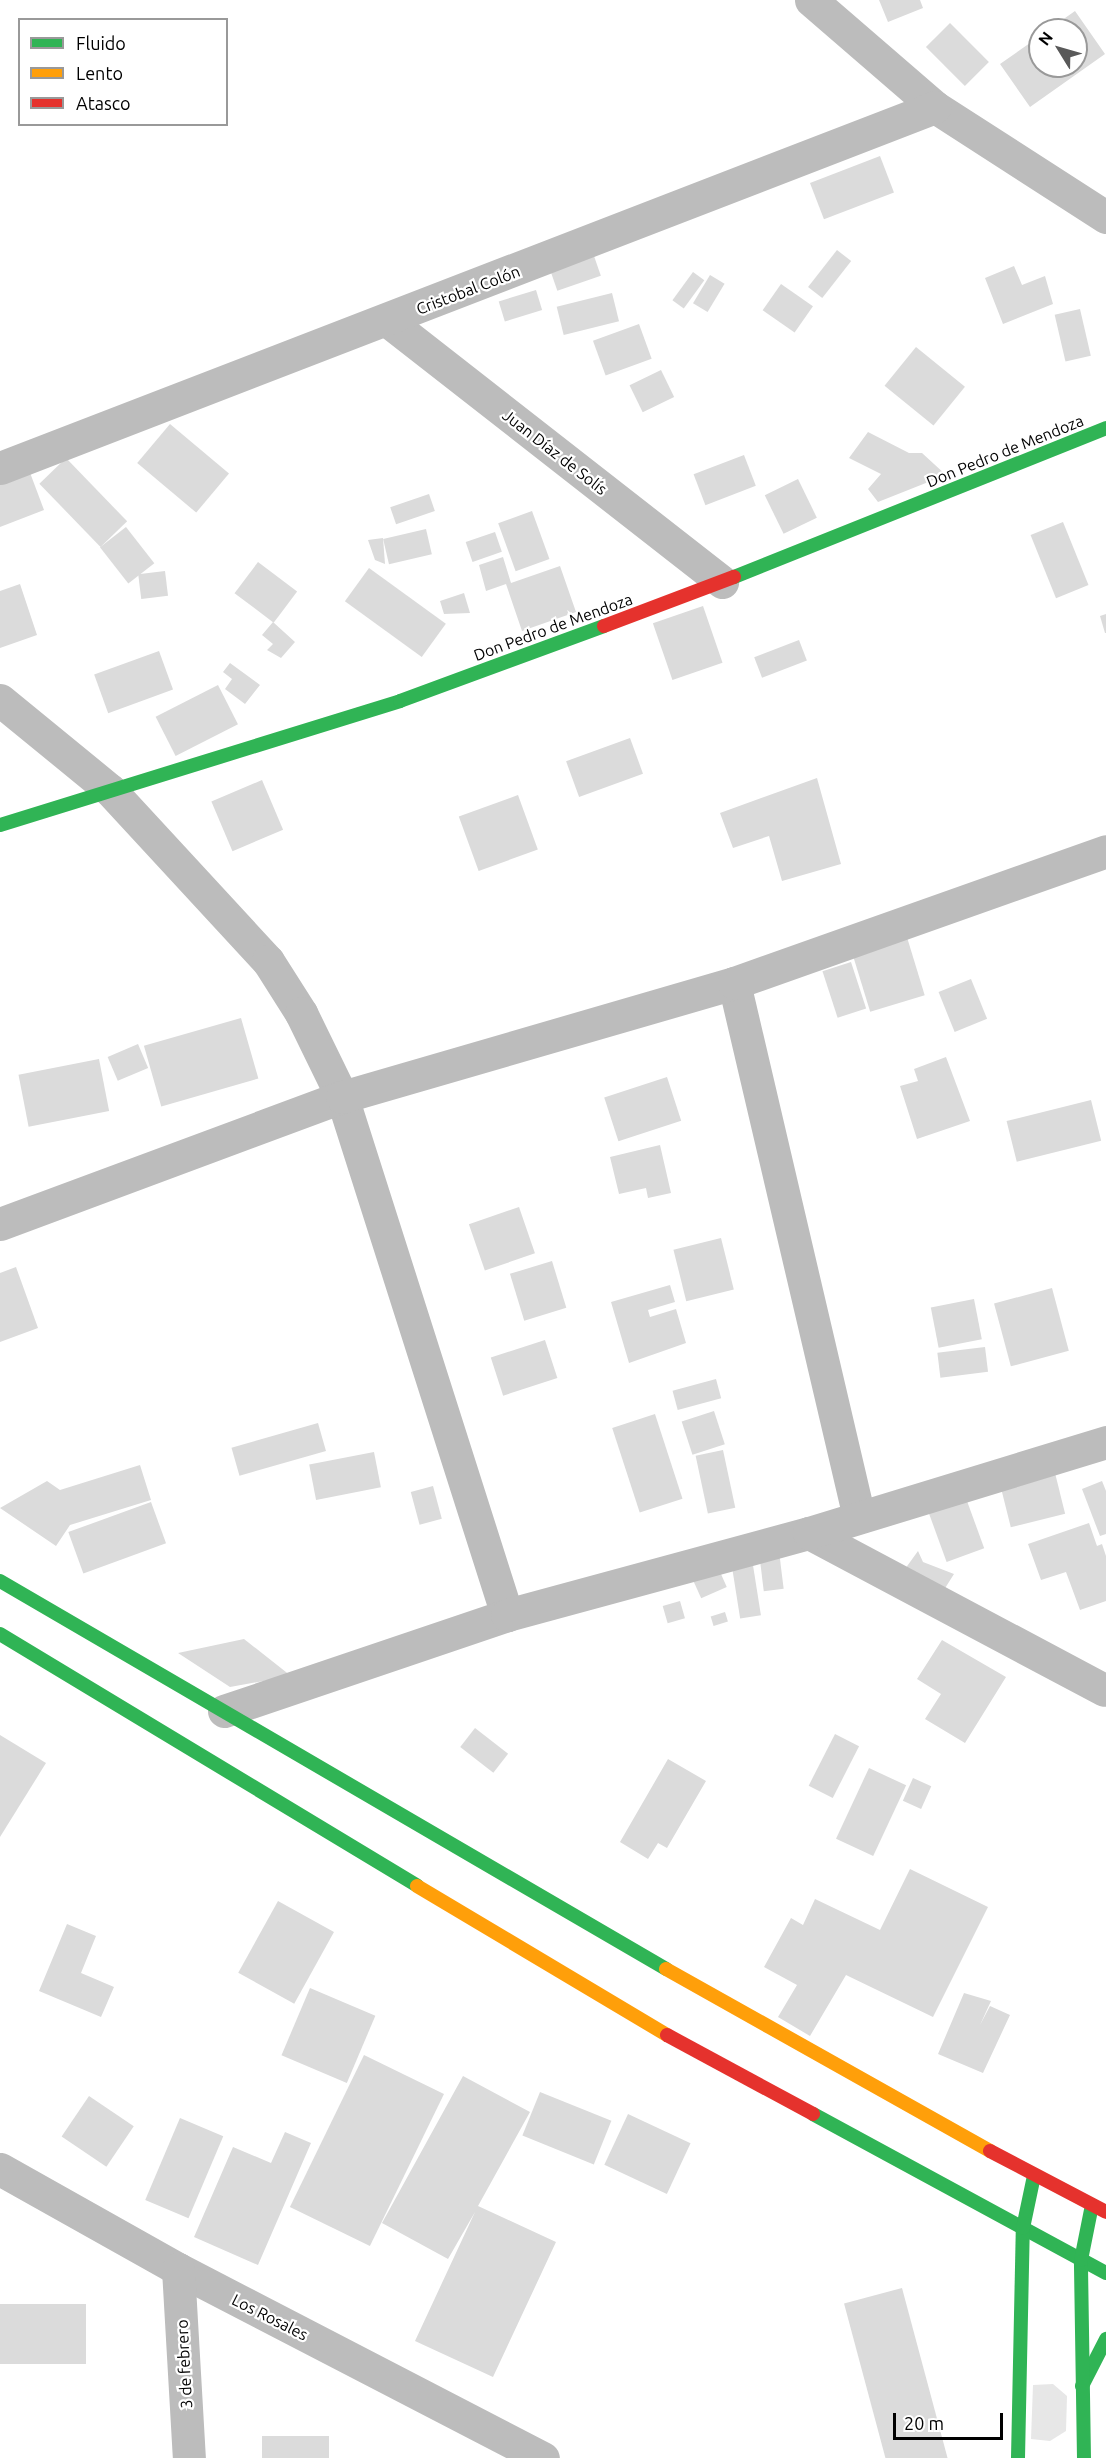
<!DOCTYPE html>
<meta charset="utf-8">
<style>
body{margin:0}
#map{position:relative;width:1106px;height:2458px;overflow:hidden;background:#fff;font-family:Ubuntu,sans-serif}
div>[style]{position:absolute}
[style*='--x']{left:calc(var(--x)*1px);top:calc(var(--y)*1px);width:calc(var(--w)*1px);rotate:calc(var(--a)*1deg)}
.green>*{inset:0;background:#e7e7e7}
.building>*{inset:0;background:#dbdbdb;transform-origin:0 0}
.street>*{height:33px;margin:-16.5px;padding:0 16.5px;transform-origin:16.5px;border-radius:16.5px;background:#bcbcbc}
.fast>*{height:14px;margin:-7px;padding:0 7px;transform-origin:7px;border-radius:7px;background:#30b455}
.slow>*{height:14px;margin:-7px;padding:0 7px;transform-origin:7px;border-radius:7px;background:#ff9f0a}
.jam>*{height:14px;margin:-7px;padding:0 7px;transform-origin:7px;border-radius:7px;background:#e5322d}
span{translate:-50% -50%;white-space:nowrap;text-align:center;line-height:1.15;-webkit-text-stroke:4.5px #fff;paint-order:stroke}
.street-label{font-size:16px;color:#000}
.legend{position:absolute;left:18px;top:18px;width:210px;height:108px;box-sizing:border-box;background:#fff;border:2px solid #999;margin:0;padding:8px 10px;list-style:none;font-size:18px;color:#000}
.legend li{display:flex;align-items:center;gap:12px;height:30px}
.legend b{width:30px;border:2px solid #999}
.north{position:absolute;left:1028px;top:18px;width:60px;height:60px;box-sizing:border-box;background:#fff;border:2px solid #999;border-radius:50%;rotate:307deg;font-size:16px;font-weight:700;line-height:24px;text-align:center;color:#000}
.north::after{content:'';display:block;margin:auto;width:21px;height:27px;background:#595959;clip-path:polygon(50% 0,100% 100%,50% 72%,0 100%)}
.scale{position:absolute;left:893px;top:2413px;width:110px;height:27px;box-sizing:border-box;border:3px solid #000;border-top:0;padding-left:8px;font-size:18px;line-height:21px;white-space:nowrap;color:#000;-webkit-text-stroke:4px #fff;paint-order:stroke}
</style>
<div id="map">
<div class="green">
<i style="clip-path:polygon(1053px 2384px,1067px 2396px,1066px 2431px,1050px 2441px,1031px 2439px,1033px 2385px)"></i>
</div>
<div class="building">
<i style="clip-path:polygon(879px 0,920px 0,923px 8px,888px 22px)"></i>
<i style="clip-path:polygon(1075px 11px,1105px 54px,1030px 107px,1000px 64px,1040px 36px,1040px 66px,1076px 66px,1076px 30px,1048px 30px)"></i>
<i style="left:950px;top:23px;width:55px;height:34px;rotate:45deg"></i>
<i style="left:880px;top:156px;width:39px;height:75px;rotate:69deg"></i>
<i style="left:837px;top:250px;width:18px;height:47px;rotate:38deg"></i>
<i style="left:594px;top:256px;width:21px;height:46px;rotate:71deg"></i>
<i style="clip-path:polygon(1014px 266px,1022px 285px,1045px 276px,1053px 304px,1003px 324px,985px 278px)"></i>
<i style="left:693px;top:272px;width:14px;height:35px;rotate:36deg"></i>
<i style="left:710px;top:275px;width:17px;height:33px;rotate:31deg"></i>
<i style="left:781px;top:284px;width:39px;height:32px;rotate:35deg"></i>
<i style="left:536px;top:290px;width:21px;height:39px;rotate:73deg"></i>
<i style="left:612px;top:293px;width:29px;height:57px;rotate:76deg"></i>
<i style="left:1080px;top:309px;width:48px;height:26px;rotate:77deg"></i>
<i style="left:639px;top:324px;width:37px;height:49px;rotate:70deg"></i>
<i style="left:916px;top:347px;width:63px;height:50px;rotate:39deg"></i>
<i style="left:661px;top:370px;width:30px;height:35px;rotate:64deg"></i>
<i style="left:170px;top:424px;width:77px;height:51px;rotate:40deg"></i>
<i style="clip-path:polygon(868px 432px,909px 453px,922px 453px,946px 475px,878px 502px,868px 489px,881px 474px,849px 458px)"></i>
<i style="left:744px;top:455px;width:33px;height:54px;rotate:69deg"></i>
<i style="left:66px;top:458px;width:88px;height:37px;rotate:46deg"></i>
<i style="clip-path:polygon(29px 470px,44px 510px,0 527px,0 481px)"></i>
<i style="left:798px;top:479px;width:43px;height:37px;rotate:64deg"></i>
<i style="left:429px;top:494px;width:18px;height:41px;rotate:71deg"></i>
<i style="left:532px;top:511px;width:51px;height:36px;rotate:70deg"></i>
<i style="left:1063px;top:522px;width:68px;height:35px;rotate:68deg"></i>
<i style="left:126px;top:527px;width:46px;height:33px;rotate:52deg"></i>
<i style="left:426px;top:529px;width:26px;height:44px;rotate:77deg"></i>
<i style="left:495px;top:532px;width:21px;height:31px;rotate:71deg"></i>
<i style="clip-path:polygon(383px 538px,385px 564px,375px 560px,368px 540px)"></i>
<i style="clip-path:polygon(503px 557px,511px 583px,560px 566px,576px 612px,522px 631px,506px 584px,486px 591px,479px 565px)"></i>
<i style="left:258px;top:562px;width:49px;height:39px;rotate:37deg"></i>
<i style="left:369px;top:568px;width:95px;height:41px;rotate:36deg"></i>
<i style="left:165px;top:571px;width:25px;height:27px;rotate:83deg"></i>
<i style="clip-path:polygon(20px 584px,37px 635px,0 648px,0 591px)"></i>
<i style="clip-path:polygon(464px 593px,470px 613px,444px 614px,440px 601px)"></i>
<i style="left:703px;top:606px;width:60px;height:53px;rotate:71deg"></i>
<i style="clip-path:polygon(1106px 614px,1106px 633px,1105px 633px,1100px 616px)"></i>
<i style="clip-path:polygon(273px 622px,295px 642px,281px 658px,267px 650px,273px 644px,262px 635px)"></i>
<i style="left:799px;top:640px;width:22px;height:48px;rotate:69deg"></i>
<i style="left:159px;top:651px;width:41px;height:69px;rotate:70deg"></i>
<i style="clip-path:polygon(230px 663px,260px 685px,245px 704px,225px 689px,232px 679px,223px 672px)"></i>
<i style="left:218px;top:685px;width:44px;height:70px;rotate:63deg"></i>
<i style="left:630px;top:738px;width:38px;height:68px;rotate:70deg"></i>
<i style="clip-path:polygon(817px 778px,841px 864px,782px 881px,769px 836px,733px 848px,720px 813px)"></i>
<i style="left:262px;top:780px;width:54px;height:55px;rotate:67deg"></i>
<i style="left:518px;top:795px;width:58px;height:63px;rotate:70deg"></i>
<i style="left:906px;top:934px;width:64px;height:57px;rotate:73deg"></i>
<i style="left:851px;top:962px;width:49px;height:30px;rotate:72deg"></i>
<i style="left:971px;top:979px;width:43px;height:35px;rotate:68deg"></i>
<i style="left:241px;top:1018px;width:63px;height:101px;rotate:74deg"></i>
<i style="left:138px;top:1044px;width:26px;height:33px;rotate:67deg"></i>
<i style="clip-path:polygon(946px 1057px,970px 1121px,917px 1139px,900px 1086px,918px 1081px,914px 1069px)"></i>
<i style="left:99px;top:1059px;width:53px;height:82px;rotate:79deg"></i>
<i style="left:667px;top:1077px;width:46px;height:66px;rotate:72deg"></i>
<i style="left:1091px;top:1100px;width:42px;height:87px;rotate:76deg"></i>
<i style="clip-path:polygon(660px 1145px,671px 1193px,648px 1198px,646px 1188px,619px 1194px,610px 1157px)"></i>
<i style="left:519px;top:1207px;width:49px;height:53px;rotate:71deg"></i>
<i style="left:721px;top:1238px;width:53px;height:49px;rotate:76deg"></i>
<i style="left:552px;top:1261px;width:49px;height:44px;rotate:73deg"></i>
<i style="clip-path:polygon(16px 1267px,38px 1328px,0 1342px,0 1273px)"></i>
<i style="clip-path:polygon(670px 1285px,675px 1302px,648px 1310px,650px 1317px,676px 1309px,686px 1343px,629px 1363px,611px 1302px)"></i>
<i style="left:1052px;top:1288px;width:65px;height:60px;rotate:75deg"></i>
<i style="left:974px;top:1299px;width:41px;height:44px;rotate:79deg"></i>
<i style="left:545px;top:1340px;width:40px;height:57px;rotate:72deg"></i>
<i style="left:985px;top:1347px;width:25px;height:48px;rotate:83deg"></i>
<i style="left:716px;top:1379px;width:20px;height:45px;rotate:75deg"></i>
<i style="left:714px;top:1411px;width:35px;height:34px;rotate:72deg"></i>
<i style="left:655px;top:1414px;width:89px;height:45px;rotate:72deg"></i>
<i style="left:318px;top:1423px;width:29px;height:90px;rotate:74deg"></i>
<i style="left:723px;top:1450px;width:59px;height:28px;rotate:78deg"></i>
<i style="left:374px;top:1452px;width:36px;height:66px;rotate:79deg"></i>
<i style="clip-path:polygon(140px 1465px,151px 1500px,70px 1525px,56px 1546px,0 1508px,47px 1481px,60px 1490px)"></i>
<i style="left:1054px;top:1469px;width:46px;height:56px;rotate:76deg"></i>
<i style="clip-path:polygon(1102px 1481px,1106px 1491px,1106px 1534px,1100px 1536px,1082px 1489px)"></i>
<i style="left:433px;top:1486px;width:34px;height:23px;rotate:75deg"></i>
<i style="left:963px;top:1490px;width:62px;height:40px;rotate:70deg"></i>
<i style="left:151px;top:1502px;width:44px;height:88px;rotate:70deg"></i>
<i style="clip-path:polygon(1089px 1523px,1097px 1546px,1102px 1544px,1106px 1556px,1106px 1601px,1080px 1610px,1066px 1572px,1041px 1580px,1028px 1544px)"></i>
<i style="left:779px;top:1551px;width:38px;height:20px;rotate:83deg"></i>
<i style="clip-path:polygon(918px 1551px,923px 1562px,954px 1574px,942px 1593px,905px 1569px)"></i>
<i style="left:752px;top:1559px;width:57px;height:21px;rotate:81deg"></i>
<i style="left:717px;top:1565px;width:24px;height:28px;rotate:66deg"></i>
<i style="left:680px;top:1601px;width:18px;height:18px;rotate:74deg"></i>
<i style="left:725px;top:1612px;width:10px;height:15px;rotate:73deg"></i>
<i style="clip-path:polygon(244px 1639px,291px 1676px,230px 1687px,178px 1653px)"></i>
<i style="clip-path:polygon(942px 1640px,1006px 1677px,965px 1743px,925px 1719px,941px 1694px,917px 1679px)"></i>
<i style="left:475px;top:1728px;width:42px;height:24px;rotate:38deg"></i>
<i style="left:835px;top:1734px;width:27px;height:58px;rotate:27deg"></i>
<i style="clip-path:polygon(0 1735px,46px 1763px,0 1837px)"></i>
<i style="clip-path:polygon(668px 1759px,706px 1781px,667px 1848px,658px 1843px,648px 1859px,620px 1842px)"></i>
<i style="left:869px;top:1768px;width:41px;height:78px;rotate:25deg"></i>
<i style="left:913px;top:1778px;width:20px;height:25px;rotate:24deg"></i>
<i style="clip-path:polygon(910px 1869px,988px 1907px,933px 2017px,846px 1975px,810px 2036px,778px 2017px,797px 1985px,764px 1967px,791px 1918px,803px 1925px,815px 1899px,880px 1930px)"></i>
<i style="left:278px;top:1901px;width:64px;height:82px;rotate:29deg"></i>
<i style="clip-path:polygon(67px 1924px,96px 1936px,81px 1973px,114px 1987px,101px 2017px,39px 1991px)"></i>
<i style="left:310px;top:1988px;width:71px;height:73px;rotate:23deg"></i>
<i style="clip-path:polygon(964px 1993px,991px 2001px,980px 2025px,990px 2006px,1010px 2015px,983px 2073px,938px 2054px)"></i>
<i style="left:364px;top:2055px;width:89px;height:169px;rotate:26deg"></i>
<i style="clip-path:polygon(463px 2076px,530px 2112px,478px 2206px,556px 2242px,493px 2377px,415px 2341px,475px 2212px,448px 2259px,382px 2223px)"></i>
<i style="left:540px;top:2092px;width:77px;height:47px;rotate:22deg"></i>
<i style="left:89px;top:2096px;width:54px;height:49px;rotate:34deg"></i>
<i style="left:628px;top:2114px;width:69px;height:56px;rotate:25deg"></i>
<i style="left:180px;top:2118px;width:47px;height:89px;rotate:23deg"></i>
<i style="clip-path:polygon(285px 2132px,311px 2143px,258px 2265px,194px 2237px,233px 2147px,271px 2163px)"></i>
<i style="left:902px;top:2288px;width:176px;height:60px;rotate:75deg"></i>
<i style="left:0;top:2304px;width:86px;height:60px"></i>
<i style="left:329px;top:2436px;width:22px;height:67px;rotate:90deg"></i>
</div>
<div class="street">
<i style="--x:811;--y:0;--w:164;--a:40.8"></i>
<i style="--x:935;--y:107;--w:203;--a:32.8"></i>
<i style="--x:388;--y:321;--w:424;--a:38"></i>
<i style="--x:0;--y:468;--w:1002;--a:-21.11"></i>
<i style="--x:0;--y:700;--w:142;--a:39.3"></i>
<i style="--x:110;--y:790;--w:233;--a:47.3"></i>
<i style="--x:268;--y:961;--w:62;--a:57.6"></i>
<i style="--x:301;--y:1013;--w:93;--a:64"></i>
<i style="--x:342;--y:1097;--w:544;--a:72.33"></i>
<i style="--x:734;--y:983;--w:548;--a:76.83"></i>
<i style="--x:0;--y:1224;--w:365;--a:-20.4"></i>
<i style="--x:342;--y:1097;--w:408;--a:-16.2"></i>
<i style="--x:734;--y:983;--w:395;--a:-19.5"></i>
<i style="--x:809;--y:1533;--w:334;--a:28"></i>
<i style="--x:224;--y:1711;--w:299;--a:-18.7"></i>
<i style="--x:507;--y:1615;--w:313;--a:-15.2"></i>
<i style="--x:809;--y:1533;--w:311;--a:-17"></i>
<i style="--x:0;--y:2169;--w:204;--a:29.3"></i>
<i style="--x:178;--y:2269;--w:411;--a:27.4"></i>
<i style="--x:178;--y:2269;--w:189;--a:86.7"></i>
</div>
<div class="fast">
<i style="--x:734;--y:577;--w:401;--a:-21.8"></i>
<i style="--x:0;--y:825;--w:419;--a:-17.2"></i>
<i style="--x:400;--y:701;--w:217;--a:-20.2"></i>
<i style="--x:0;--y:1581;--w:771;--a:30.22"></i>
<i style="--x:0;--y:1634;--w:487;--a:31.1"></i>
<i style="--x:813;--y:2114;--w:333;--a:28.5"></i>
<i style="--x:1082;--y:2386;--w:53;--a:-62.9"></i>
<i style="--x:1018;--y:2458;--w:230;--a:-88.8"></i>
<i style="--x:1023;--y:2228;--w:53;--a:-78.1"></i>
<i style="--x:1084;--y:2458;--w:198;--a:-90.9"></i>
<i style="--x:1081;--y:2260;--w:56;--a:-78.7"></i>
</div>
<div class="slow">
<i style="--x:417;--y:1886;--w:291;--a:30.8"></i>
<i style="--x:666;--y:1969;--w:372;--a:29.3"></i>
</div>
<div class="jam">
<i style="--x:604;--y:626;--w:139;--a:-20.7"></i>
<i style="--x:667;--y:2035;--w:166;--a:28.4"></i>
<i style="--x:990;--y:2151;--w:131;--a:27.7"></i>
</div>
<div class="street-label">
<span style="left:468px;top:290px;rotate:-21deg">Cristobal Colón</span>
<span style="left:1005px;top:451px;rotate:-22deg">Don Pedro de Mendoza</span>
<span style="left:555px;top:452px;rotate:38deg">Juan Díaz de Solís</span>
<span style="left:553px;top:627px;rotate:-20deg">Don Pedro de Mendoza</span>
<span style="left:270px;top:2317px;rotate:27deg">Los Rosales</span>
<span style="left:184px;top:2364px;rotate:-93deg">3 de febrero</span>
</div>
<ul class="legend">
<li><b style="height:8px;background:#30b455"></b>Fluido</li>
<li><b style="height:8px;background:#ff9f0a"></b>Lento</li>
<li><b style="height:8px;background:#e5322d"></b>Atasco</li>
</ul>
<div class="north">N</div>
<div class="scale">20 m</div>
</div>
